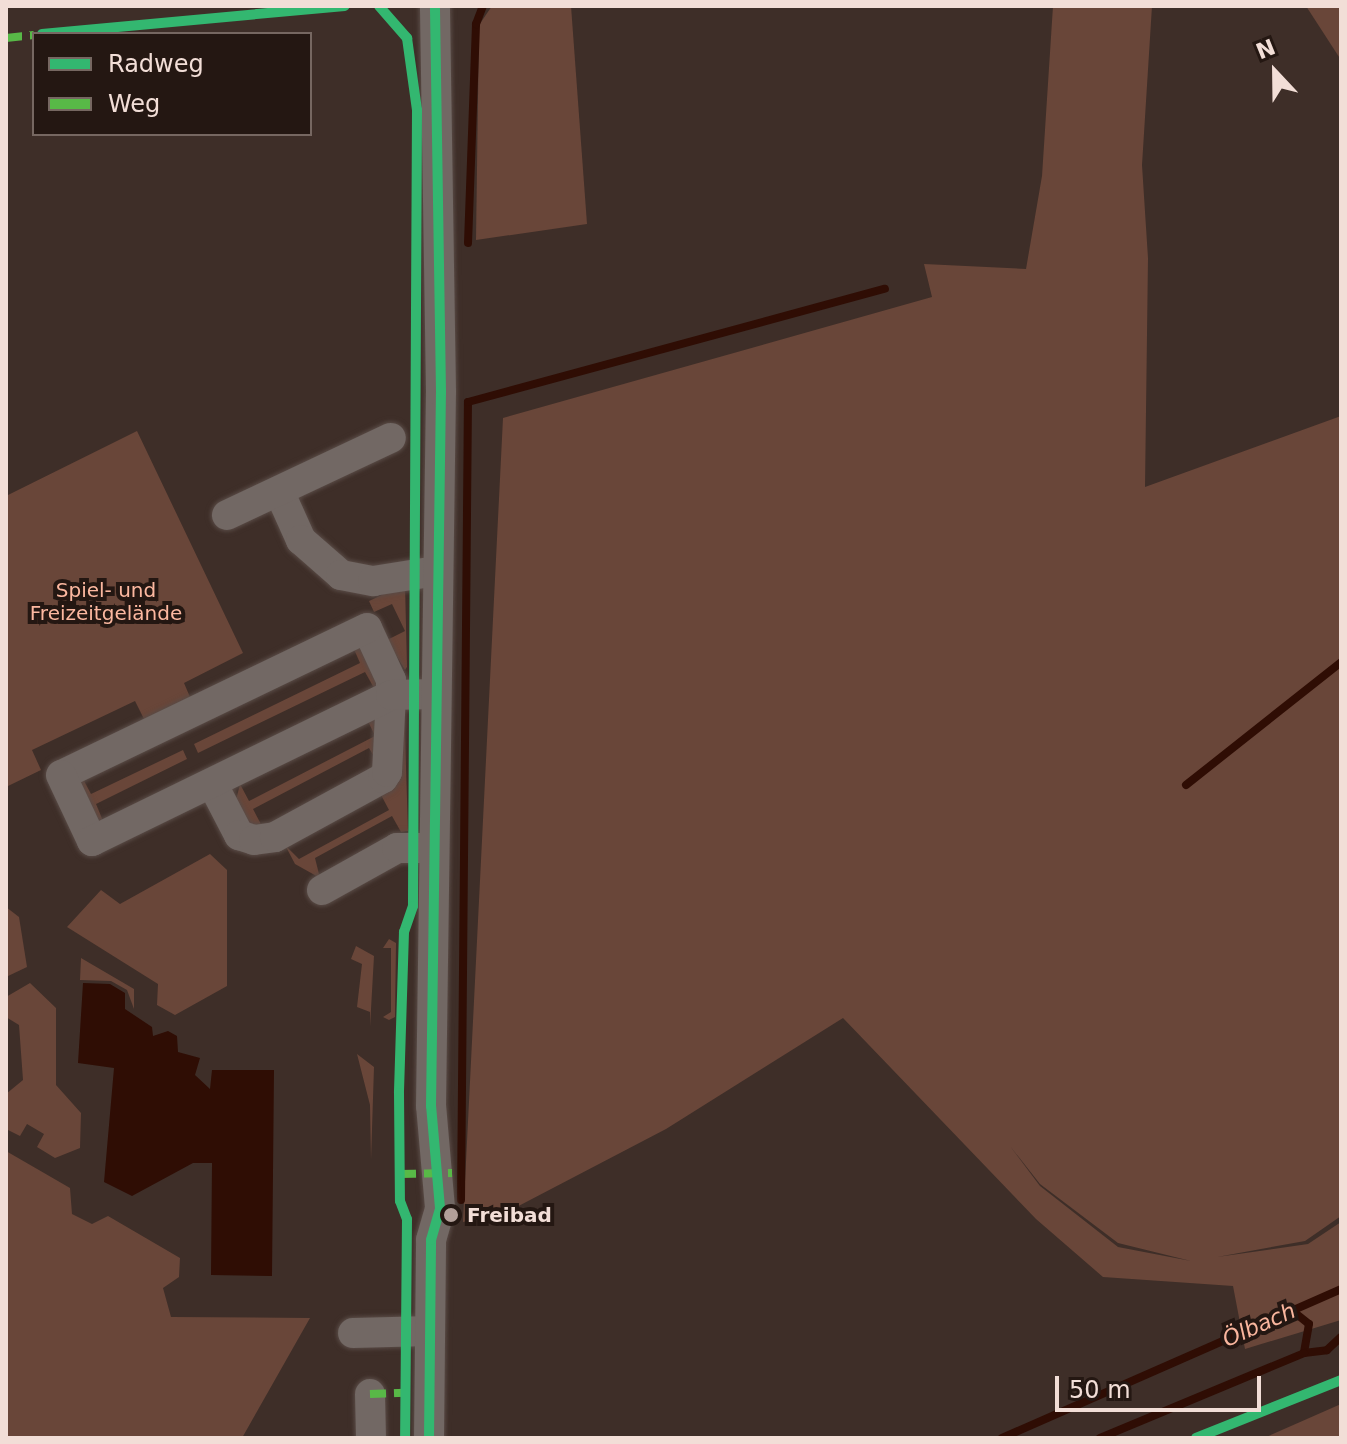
<!DOCTYPE html>
<meta charset="utf-8">
<style>
body{margin:0}
#map{position:relative;width:1347px;height:1444px;overflow:hidden;background:#3e2e28;font-family:"DejaVu Sans",sans-serif}
div>[style]{position:absolute}
[style*='--x']{left:calc(var(--x)*1px);top:calc(var(--y)*1px);width:calc(var(--w)*1px);rotate:calc(var(--a)*1deg)}
.green>*{inset:0;background:#694639}
.water>*{inset:0;background:#2f0d04}
.stream>*{height:8px;margin:-4px;padding:0 4px;transform-origin:4px;border-radius:4px;background:#2f0d04}
.roads{filter:drop-shadow(0 0 2px #594b46) drop-shadow(0 0 2px #594b46)}
.minor>*{height:30px;margin:-15px;padding:0 15px;transform-origin:15px;border-radius:15px;background:#726864}
.quiet>*{height:8px;margin-top:-4px;transform-origin:0;background:repeating-linear-gradient(90deg,#58b947 0 16px,transparent 0 24px)}
.cycleway>*{height:10px;margin:-5px;padding:0 5px;transform-origin:5px;border-radius:5px;background:#33b770}
.dots>*{width:22px;height:22px;translate:-50% -50%;box-sizing:border-box;border:4px solid #241712;border-radius:50%}
span{translate:-50% -50%;white-space:nowrap;text-align:center;line-height:1.15;-webkit-text-stroke:8px #241712;paint-order:stroke}
.park-label{font-size:20px;color:#fcb8a0}
.poi-label{font-size:20px;color:#f2ded7;font-weight:700}
.left{translate:0 -50%;text-align:left}
.water-label{font-size:22px;color:#fab69e;font-style:italic}
.frame{position:absolute;inset:0;border:8px solid #f2ded7;pointer-events:none}
.legend{position:absolute;left:32px;top:32px;width:280px;height:104px;box-sizing:border-box;background:#241712;border:2px solid #766761;margin:0;padding:10px 14px;list-style:none;font-size:24px;color:#f2ded7}
.legend li{display:flex;align-items:center;gap:16px;height:40px}
.legend b{width:40px;border:2px solid #766761}
.north{position:absolute;left:1235px;top:32px;width:80px;height:80px;-webkit-text-stroke:6px #241712;paint-order:stroke;rotate:338deg;font-size:22px;font-weight:700;line-height:32px;text-align:center;color:#f2ded7}
.north::after{content:'';display:block;margin:auto;width:28px;height:36px;background:#f2ded7;clip-path:polygon(50% 0,100% 100%,50% 72%,0 100%)}
.scale{position:absolute;left:1055px;top:1376px;width:206px;height:36px;box-sizing:border-box;border:4px solid #f2ded7;border-top:0;padding-left:10px;font-size:24px;line-height:28px;white-space:nowrap;color:#f2ded7;-webkit-text-stroke:6px #241712;paint-order:stroke}
</style>
<div id="map">
<div class="green">
<i style="clip-path:polygon(492px 6px,571px 6px,587px 224px,476px 240px,479px 25px)"></i>
<i style="clip-path:polygon(evenodd,1053px 6px,1152px 6px,1142px 165px,1148px 258px,1145px 487px,1341px 416px,1341px 1216px,1305px 1241px,1217px 1257px,1308px 1244px,1341px 1222px,1341px 1320px,1245px 1349px,1233px 1286px,1103px 1277px,1036px 1219px,843px 1018px,666px 1129px,507px 1212px,463px 1222px,503px 418px,932px 297px,924px 264px,1026px 269px,1042px 176px,1053px 6px,1010px 1146px,1040px 1184px,1118px 1243px,1191px 1261px,1118px 1247px,1040px 1186px,1010px 1146px)"></i>
<i style="clip-path:polygon(1307px 6px,1341px 6px,1341px 60px,1306px 6px)"></i>
<i style="clip-path:polygon(137px 431px,243px 653px,184px 683px,190px 697px,144px 719px,135px 701px,32px 750px,41px 770px,6px 787px,6px 496px)"></i>
<i style="clip-path:polygon(405px 584px,407px 667px,405px 670px,387px 640px,405px 631px,392px 604px,374px 612px,369px 601px)"></i>
<i style="clip-path:polygon(359px 644px,379px 684px,374px 688px,365px 672px,198px 753px,194px 744px,360px 663px,353px 647px)"></i>
<i style="clip-path:polygon(404px 701px,408px 831px,401px 832px,392px 816px,315px 858px,320px 878px,295px 864px,285px 845px,299px 859px,389px 810px,380px 793px)"></i>
<i style="clip-path:polygon(367px 719px,379px 722px,379px 765px,369px 748px,253px 809px,263px 828px,248px 824px,236px 800px,240px 784px,249px 801px,375px 736px)"></i>
<i style="clip-path:polygon(183px 750px,187px 759px,96px 804px,103px 821px,98px 823px,77px 781px,83px 779px,91px 794px)"></i>
<i style="clip-path:polygon(210px 854px,227px 870px,227px 986px,175px 1015px,157px 1005px,158px 984px,67px 927px,101px 890px,120px 904px)"></i>
<i style="clip-path:polygon(6px 907px,19px 917px,27px 967px,6px 977px)"></i>
<i style="clip-path:polygon(389px 939px,396px 943px,395px 1017px,389px 1020px,383px 1017px,391px 1012px,391px 948px,383px 948px)"></i>
<i style="clip-path:polygon(356px 946px,374px 956px,370px 1027px,370px 1012px,357px 1007px,362px 964px,351px 959px)"></i>
<i style="clip-path:polygon(81px 958px,134px 989px,134px 1009px,127px 990px,111px 981px,80px 980px)"></i>
<i style="clip-path:polygon(30px 983px,56px 1008px,56px 1085px,81px 1113px,80px 1148px,55px 1158px,37px 1147px,44px 1134px,27px 1124px,20px 1136px,6px 1129px,6px 1094px,23px 1080px,19px 1025px,6px 1017px,6px 997px)"></i>
<i style="clip-path:polygon(357px 1054px,374px 1067px,371px 1160px,370px 1105px)"></i>
<i style="clip-path:polygon(6px 1151px,70px 1188px,72px 1214px,92px 1224px,108px 1216px,180px 1258px,179px 1277px,163px 1288px,171px 1317px,310px 1318px,242px 1438px,6px 1438px)"></i>
<i style="clip-path:polygon(1341px 1404px,1341px 1438px,1264px 1438px)"></i>
</div>
<div class="water">
<i style="clip-path:polygon(83px 983px,110px 984px,125px 993px,125px 1009px,152px 1027px,153px 1036px,168px 1031px,177px 1036px,178px 1052px,200px 1058px,195px 1075px,210px 1089px,212px 1070px,274px 1070px,272px 1276px,211px 1275px,212px 1163px,193px 1163px,132px 1196px,104px 1182px,114px 1068px,78px 1063px)"></i>
</div>
<div class="stream">
<i style="--x:468;--y:243;--w:219;--a:-87.9"></i>
<i style="--x:476;--y:24;--w:19;--a:-69"></i>
<i style="--x:1186;--y:785;--w:198;--a:-38.4"></i>
<i style="--x:461;--y:1200;--w:798;--a:-89.5"></i>
<i style="--x:468;--y:402;--w:432;--a:-15.2"></i>
<i style="--x:1294;--y:1312;--w:19;--a:39"></i>
<i style="--x:1309;--y:1324;--w:29;--a:100"></i>
<i style="--x:1304;--y:1353;--w:23;--a:-7"></i>
<i style="--x:1327;--y:1350;--w:19;--a:-43"></i>
<i style="--x:1002;--y:1438;--w:370;--a:-23.7"></i>
<i style="--x:1100;--y:1438;--w:221;--a:-22.6"></i>
</div>
<div class="roads">
<div class="minor">
<i style="--x:279;--y:491;--w:54;--a:65.8"></i>
<i style="--x:301;--y:540;--w:53;--a:41.2"></i>
<i style="--x:341;--y:575;--w:33;--a:11"></i>
<i style="--x:373;--y:581;--w:65;--a:-8.9"></i>
<i style="--x:227;--y:515;--w:181;--a:-25.2"></i>
<i style="--x:212;--y:783;--w:59;--a:62.6"></i>
<i style="--x:239;--y:835;--w:16;--a:18"></i>
<i style="--x:254;--y:840;--w:21;--a:-8"></i>
<i style="--x:275;--y:837;--w:123;--a:-28.6"></i>
<i style="--x:383;--y:778;--w:7;--a:-56"></i>
<i style="--x:387;--y:772;--w:77;--a:-87"></i>
<i style="--x:391;--y:695;--w:15;--a:-90"></i>
<i style="--x:391;--y:680;--w:57;--a:-114.8"></i>
<i style="--x:367;--y:628;--w:339;--a:154.3"></i>
<i style="--x:61;--y:775;--w:73;--a:64.8"></i>
<i style="--x:92;--y:841;--w:333;--a:-26"></i>
<i style="--x:391;--y:695;--w:44;--a:-1.3"></i>
<i style="--x:322;--y:890;--w:86;--a:-29.2"></i>
<i style="--x:397;--y:848;--w:36;--a:0"></i>
<i style="--x:353;--y:1333;--w:77;--a:-1.5"></i>
<i style="--x:370;--y:1394;--w:44;--a:88.7"></i>
<i style="--x:429;--y:1438;--w:198;--a:-89.4"></i>
<i style="--x:431;--y:1240;--w:33;--a:-74"></i>
<i style="--x:440;--y:1208;--w:102;--a:-95"></i>
<i style="--x:431;--y:1106;--w:714;--a:-89.2"></i>
<i style="--x:441;--y:392;--w:386;--a:-90.9"></i>
</div>
</div>
<div class="quiet">
<i style="--x:6;--y:38;--w:28;--a:-6"></i>
<i style="--x:400;--y:1174;--w:52;--a:-1.1"></i>
<i style="--x:370;--y:1394;--w:35;--a:-2"></i>
</div>
<div class="cycleway">
<i style="--x:379;--y:6;--w:43;--a:48.8"></i>
<i style="--x:407;--y:38;--w:73;--a:82.1"></i>
<i style="--x:417;--y:110;--w:796;--a:90.29"></i>
<i style="--x:413;--y:906;--w:28;--a:109"></i>
<i style="--x:404;--y:932;--w:161;--a:91.8"></i>
<i style="--x:399;--y:1093;--w:108;--a:89.5"></i>
<i style="--x:400;--y:1201;--w:19;--a:69"></i>
<i style="--x:407;--y:1219;--w:219;--a:90.5"></i>
<i style="--x:42;--y:34;--w:304;--a:-5.3"></i>
<i style="--x:429;--y:1438;--w:198;--a:-89.4"></i>
<i style="--x:431;--y:1240;--w:33;--a:-74"></i>
<i style="--x:440;--y:1208;--w:102;--a:-95"></i>
<i style="--x:431;--y:1106;--w:714;--a:-89.2"></i>
<i style="--x:441;--y:392;--w:386;--a:-90.9"></i>
<i style="--x:1196;--y:1438;--w:156;--a:-21.8"></i>
</div>
<div class="dots">
<i style="left:451px;top:1215px;background:#b3a09a"></i>
</div>
<div class="park-label">
<span style="left:106px;top:602px">Spiel- und<br>Freizeitgelände</span>
</div>
<div class="poi-label">
<span class="left" style="left:467px;top:1215px">Freibad</span>
</div>
<div class="water-label">
<span style="left:1259px;top:1325px;rotate:-24deg">Ölbach</span>
</div>
<div class="frame"></div>
<ul class="legend">
<li><b style="height:10px;background:#33b770"></b>Radweg</li>
<li><b style="height:10px;background:#58b947"></b>Weg</li>
</ul>
<div class="north">N</div>
<div class="scale">50 m</div>
</div>
